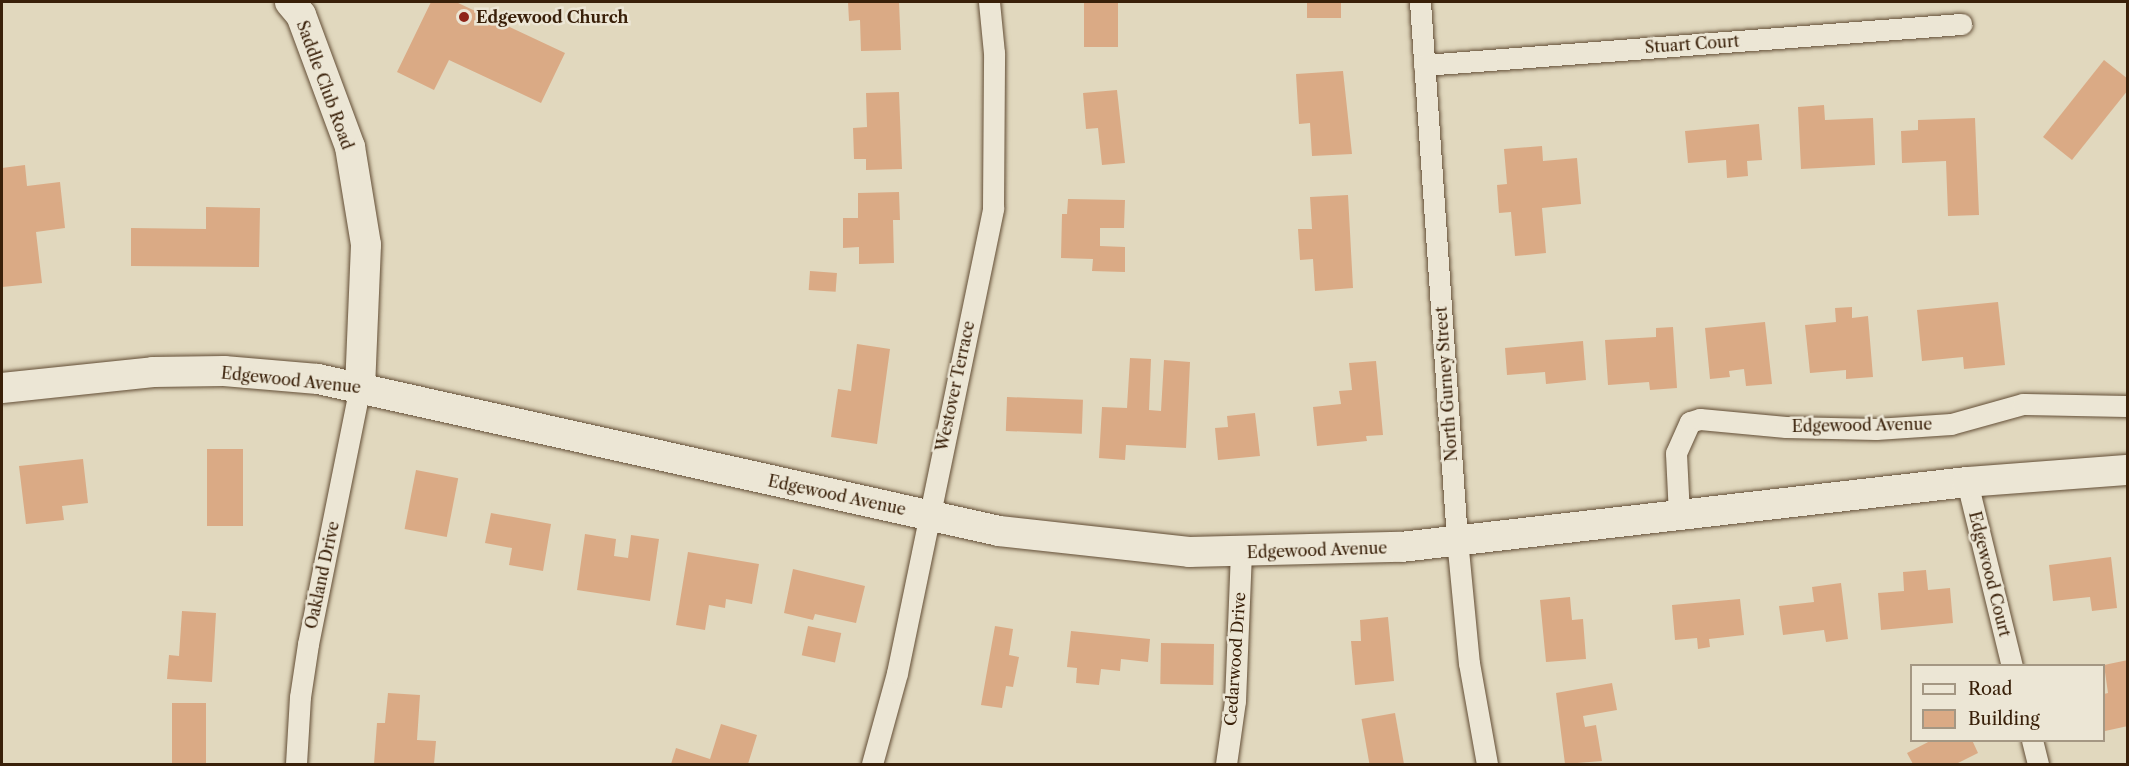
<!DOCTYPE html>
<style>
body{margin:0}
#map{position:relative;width:2129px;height:766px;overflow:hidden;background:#e1d8be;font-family:"Libre Caslon Text",serif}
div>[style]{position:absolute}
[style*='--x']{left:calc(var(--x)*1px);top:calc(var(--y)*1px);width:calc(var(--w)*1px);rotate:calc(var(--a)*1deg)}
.building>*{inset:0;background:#daaa85;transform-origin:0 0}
.roads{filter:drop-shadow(0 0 2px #634e36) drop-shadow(0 0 2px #634e36)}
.street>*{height:21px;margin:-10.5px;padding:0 10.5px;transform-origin:10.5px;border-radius:10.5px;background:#ece6d5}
.secondary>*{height:30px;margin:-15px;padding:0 15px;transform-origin:15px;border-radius:15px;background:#ece6d5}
.dots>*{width:16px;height:16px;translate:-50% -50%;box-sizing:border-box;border:3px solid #ece6d5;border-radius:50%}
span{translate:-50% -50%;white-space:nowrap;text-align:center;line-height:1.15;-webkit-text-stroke:5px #ece6d5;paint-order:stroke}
.poi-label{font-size:16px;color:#392009;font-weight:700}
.left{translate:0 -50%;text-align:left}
.street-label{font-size:16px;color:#392009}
.frame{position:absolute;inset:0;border:3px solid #392009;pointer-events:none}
.legend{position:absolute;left:1910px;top:664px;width:195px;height:78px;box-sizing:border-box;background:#ece6d5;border:2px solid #a49783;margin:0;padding:8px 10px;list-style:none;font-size:18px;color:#392009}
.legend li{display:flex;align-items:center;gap:12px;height:30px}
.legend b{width:30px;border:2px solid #a49783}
</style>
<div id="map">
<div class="building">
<i style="clip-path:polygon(431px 2px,456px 2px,565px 53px,541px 103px,449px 60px,434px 90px,397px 72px)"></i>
<i style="clip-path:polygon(848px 2px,899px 2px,901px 50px,861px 51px,860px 20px,849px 21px)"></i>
<i style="left:1084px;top:2px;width:34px;height:45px"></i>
<i style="left:1307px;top:2px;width:34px;height:16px"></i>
<i style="clip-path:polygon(2104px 60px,2128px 79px,2128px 90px,2072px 160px,2043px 137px)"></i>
<i style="clip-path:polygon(1343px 71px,1352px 154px,1312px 156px,1310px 123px,1299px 124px,1296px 74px)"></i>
<i style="clip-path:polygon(1117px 90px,1125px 163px,1102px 165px,1098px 128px,1086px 129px,1083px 93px)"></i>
<i style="clip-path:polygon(899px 92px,902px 169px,866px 170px,866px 159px,854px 159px,853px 128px,867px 127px,866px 93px)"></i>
<i style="clip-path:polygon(1824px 105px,1825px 120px,1873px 118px,1875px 165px,1801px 169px,1798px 107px)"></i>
<i style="clip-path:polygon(1975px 118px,1979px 215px,1948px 216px,1946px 161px,1902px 163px,1901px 131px,1918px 130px,1918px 120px)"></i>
<i style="clip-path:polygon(1759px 124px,1762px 160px,1747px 161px,1748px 176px,1727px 178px,1726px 160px,1688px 163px,1685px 131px)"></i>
<i style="clip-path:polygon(1542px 146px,1543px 161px,1577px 158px,1581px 204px,1542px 208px,1546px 253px,1515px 256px,1511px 212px,1499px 213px,1497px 185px,1507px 184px,1504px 149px)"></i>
<i style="clip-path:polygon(25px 165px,27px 186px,60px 182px,65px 228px,36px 232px,42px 283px,2px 287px,2px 168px)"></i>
<i style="clip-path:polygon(899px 192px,900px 220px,893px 220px,894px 263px,859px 264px,859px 247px,843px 248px,843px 218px,858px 218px,858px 193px)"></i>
<i style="clip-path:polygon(1348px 195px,1353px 288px,1315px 291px,1313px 259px,1300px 260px,1298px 229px,1312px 229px,1310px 197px)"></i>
<i style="clip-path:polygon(1068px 199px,1125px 200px,1124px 228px,1100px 228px,1100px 246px,1125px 247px,1125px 272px,1092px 271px,1093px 259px,1061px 258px,1062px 214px,1067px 214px)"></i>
<i style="clip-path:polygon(206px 207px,260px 208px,259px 267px,131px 266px,131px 228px,206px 229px)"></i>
<i style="left:810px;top:271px;width:27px;height:19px;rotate:4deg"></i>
<i style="clip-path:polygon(1998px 302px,2005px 365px,1964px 369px,1963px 357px,1922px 361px,1917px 310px)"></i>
<i style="clip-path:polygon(1852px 307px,1852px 318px,1868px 316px,1873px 377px,1846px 379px,1846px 370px,1810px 373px,1805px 325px,1836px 322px,1835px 308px)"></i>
<i style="clip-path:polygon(1765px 322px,1772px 384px,1746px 386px,1744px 369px,1729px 371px,1730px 377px,1710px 379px,1705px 328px)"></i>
<i style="clip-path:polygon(1673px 327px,1677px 388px,1650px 390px,1649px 382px,1608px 385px,1605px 340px,1656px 337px,1656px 328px)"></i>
<i style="clip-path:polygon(1583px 341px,1586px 380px,1546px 384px,1545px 372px,1507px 375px,1505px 348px)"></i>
<i style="clip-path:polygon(857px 344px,890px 349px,877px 444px,831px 437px,838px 389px,851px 391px)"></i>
<i style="clip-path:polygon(1130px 358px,1151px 359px,1149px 410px,1161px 411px,1164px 360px,1190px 362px,1186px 448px,1126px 445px,1125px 460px,1099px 458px,1102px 407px,1127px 408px)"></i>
<i style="clip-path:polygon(1376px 361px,1383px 435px,1366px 436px,1367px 441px,1317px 446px,1313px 407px,1341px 404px,1339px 391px,1352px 390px,1349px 363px)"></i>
<i style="left:1007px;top:397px;width:76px;height:34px;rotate:2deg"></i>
<i style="clip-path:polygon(1255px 413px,1260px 456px,1218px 460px,1215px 428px,1228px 427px,1227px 416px)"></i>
<i style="left:207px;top:449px;width:36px;height:77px"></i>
<i style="clip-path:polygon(83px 459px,88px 503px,62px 506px,64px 520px,26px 524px,19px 466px)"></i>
<i style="left:416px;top:470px;width:43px;height:60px;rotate:11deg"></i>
<i style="clip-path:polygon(491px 513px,551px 524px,543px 571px,509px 565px,512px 548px,485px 543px)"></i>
<i style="clip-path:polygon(585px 534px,616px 539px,614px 556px,628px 558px,631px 535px,659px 539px,650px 601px,577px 590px)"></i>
<i style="clip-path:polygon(688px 552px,759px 564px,752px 604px,726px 599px,725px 608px,709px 605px,705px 630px,676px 625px)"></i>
<i style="clip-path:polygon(2111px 557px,2117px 608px,2092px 611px,2090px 597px,2053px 601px,2049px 565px)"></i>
<i style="clip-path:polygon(793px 569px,865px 586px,856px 623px,815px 614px,813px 620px,784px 613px)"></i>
<i style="clip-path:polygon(1926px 570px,1928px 590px,1950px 588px,1953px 623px,1881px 630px,1878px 593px,1904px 591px,1903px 572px)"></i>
<i style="clip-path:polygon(1841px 583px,1848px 639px,1826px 642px,1824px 630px,1783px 635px,1779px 606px,1814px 602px,1812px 587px)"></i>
<i style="clip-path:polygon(1570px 597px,1572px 620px,1583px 619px,1586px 659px,1546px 662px,1540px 600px)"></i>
<i style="clip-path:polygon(1740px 599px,1744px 635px,1709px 639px,1710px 647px,1698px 649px,1697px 638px,1675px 640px,1672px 605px)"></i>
<i style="clip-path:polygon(182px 611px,216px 613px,212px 682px,167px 679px,169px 655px,179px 656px)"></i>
<i style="clip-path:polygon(1388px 617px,1394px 681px,1355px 685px,1351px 641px,1361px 641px,1360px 620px)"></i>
<i style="left:808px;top:626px;width:34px;height:30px;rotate:12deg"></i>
<i style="clip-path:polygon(995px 626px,1013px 629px,1009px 655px,1019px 657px,1013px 687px,1006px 686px,1002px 708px,981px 705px)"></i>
<i style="clip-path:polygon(1071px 631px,1150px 639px,1148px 662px,1121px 659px,1120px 671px,1101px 669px,1099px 685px,1076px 683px,1077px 668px,1067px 667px)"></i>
<i style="left:1161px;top:643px;width:53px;height:41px;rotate:1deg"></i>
<i style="clip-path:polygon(2128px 660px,2128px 726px,2105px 731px,2104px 694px,2108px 693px,2104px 665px)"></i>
<i style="clip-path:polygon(1612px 683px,1617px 710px,1583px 716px,1585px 727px,1596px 725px,1602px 761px,1565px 764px,1556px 693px)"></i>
<i style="clip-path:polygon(388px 693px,420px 695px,417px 740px,436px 741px,434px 764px,374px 764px,377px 723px,385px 723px)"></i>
<i style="left:172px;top:703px;width:34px;height:61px"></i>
<i style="left:1395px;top:713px;width:52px;height:34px;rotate:80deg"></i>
<i style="clip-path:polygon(721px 724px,757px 735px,748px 764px,671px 764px,676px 748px,710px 759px)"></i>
<i style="clip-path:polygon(1932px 740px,1972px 740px,1978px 753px,1956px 764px,1913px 764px,1907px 753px)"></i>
</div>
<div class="roads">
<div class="street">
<i style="--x:1420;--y:2;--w:538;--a:86.06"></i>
<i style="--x:1457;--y:539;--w:125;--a:84.5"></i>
<i style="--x:1469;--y:663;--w:103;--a:79.9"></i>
<i style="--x:1424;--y:65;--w:539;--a:-4.37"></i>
<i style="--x:1967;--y:482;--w:189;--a:76.3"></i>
<i style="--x:1679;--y:515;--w:62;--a:-92.8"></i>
<i style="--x:1676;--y:453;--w:34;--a:-66"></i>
<i style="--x:1690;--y:422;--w:10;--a:-17"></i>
<i style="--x:1700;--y:419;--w:86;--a:5.3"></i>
<i style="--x:1786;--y:427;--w:90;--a:1.3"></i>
<i style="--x:1876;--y:429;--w:75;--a:-3.8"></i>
<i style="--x:1951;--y:424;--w:75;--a:-15.5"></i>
<i style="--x:2023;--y:404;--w:105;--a:1.1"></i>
<i style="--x:2032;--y:740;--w:25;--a:76"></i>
<i style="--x:296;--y:764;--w:67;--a:-86.6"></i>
<i style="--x:300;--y:697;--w:54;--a:-81.4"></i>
<i style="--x:308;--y:644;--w:263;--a:-78.6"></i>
<i style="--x:872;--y:764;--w:94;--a:-74.6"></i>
<i style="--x:897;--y:673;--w:475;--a:-78.3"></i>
<i style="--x:993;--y:208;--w:155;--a:-89.6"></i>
<i style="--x:994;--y:53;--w:51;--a:-95.6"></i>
<i style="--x:1226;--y:764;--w:64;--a:-81.9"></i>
<i style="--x:1235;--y:701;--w:148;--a:-87.7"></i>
</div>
<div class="secondary">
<i style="--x:290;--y:2;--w:17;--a:50"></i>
<i style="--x:301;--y:15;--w:141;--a:69.6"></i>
<i style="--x:350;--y:147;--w:99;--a:80.7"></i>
<i style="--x:366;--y:245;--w:141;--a:92.4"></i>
<i style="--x:2;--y:388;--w:152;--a:-6"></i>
<i style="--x:153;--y:372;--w:71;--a:-0.8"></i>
<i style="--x:224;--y:371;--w:94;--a:4.9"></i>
<i style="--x:318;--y:379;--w:698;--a:12.58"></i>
<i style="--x:999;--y:531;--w:191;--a:6.3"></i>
<i style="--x:1189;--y:552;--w:212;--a:-1.4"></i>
<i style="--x:1401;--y:547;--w:570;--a:-6.55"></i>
<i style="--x:1967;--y:482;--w:161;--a:-4.3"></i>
</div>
</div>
<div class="dots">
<i style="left:464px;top:17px;background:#8f2418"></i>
</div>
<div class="poi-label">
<span class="left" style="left:476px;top:17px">Edgewood Church</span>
</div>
<div class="street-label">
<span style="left:1692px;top:44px;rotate:-4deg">Stuart Court</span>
<span style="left:325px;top:85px;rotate:70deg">Saddle Club Road</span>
<span style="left:291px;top:380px;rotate:6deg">Edgewood Avenue</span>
<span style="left:1446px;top:384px;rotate:-94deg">North Gurney Street</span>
<span style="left:955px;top:386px;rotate:-78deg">Westover Terrace</span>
<span style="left:1862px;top:425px;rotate:-1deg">Edgewood Avenue</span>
<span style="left:837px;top:495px;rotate:12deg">Edgewood Avenue</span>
<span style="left:1317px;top:550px;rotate:-2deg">Edgewood Avenue</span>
<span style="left:1990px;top:574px;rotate:76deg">Edgewood Court</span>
<span style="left:322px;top:575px;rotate:-78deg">Oakland Drive</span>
<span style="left:1235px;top:659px;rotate:-86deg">Cedarwood Drive</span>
</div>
<div class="frame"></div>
<ul class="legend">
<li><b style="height:8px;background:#ece6d5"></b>Road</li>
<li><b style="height:16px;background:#daaa85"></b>Building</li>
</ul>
</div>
